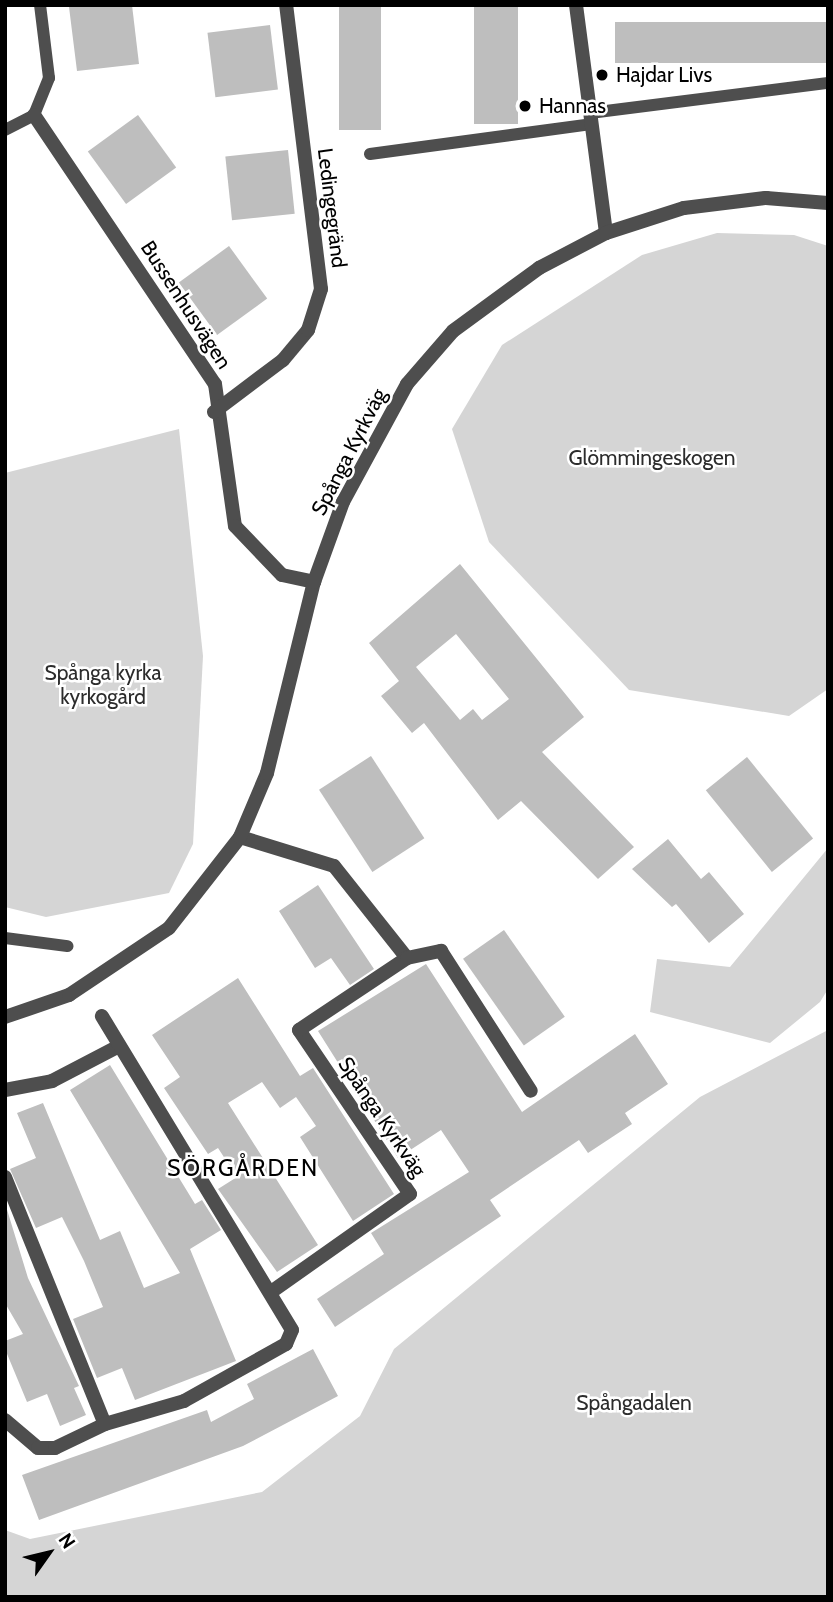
<!DOCTYPE html>
<meta charset="utf-8">
<style>
body{margin:0}
#map{position:relative;width:833px;height:1602px;overflow:hidden;background:#fff;font-family:Cabin,sans-serif}
div>[style]{position:absolute}
[style*='--x']{left:calc(var(--x)*1px);top:calc(var(--y)*1px);width:calc(var(--w)*1px);rotate:calc(var(--a)*1deg)}
.green>*{inset:0;background:#d5d5d5}
.building>*{inset:0;background:#bebebe;transform-origin:0 0}
.service>*{height:12px;margin:-6px;padding:0 6px;transform-origin:6px;border-radius:6px;background:#4e4e4e}
.minor>*{height:14px;margin:-7px;padding:0 7px;transform-origin:7px;border-radius:7px;background:#4e4e4e}
.tertiary>*{height:14px;margin:-7px;padding:0 7px;transform-origin:7px;border-radius:7px;background:#4e4e4e}
.dots>*{width:19px;height:19px;translate:-50% -50%;box-sizing:border-box;border:4px solid #fff;border-radius:50%}
span{translate:-50% -50%;white-space:nowrap;text-align:center;line-height:1.15;-webkit-text-stroke:5px #fff;paint-order:stroke}
.poi-label{font-size:21px;color:#000}
.left{translate:0 -50%;text-align:left}
.street-label{font-size:21px;color:#000}
.park-label{font-size:21px;color:#2c2c2c}
.neighbourhood-label{font-size:23px;color:#000;letter-spacing:2px}
.frame{position:absolute;inset:0;border:7px solid #000;pointer-events:none}
.north{position:absolute;left:14px;top:1518px;width:70px;height:70px;-webkit-text-stroke:5px #fff;paint-order:stroke;rotate:56deg;font-size:19px;font-weight:700;line-height:28px;text-align:center;color:#000}
.north::after{content:'';display:block;margin:auto;width:24px;height:32px;background:#000;clip-path:polygon(50% 0,100% 100%,50% 72%,0 100%)}
</style>
<div id="map">
<div class="green">
<i style="clip-path:polygon(717px 233px,794px 235px,828px 246px,828px 689px,789px 716px,629px 690px,489px 542px,452px 429px,502px 345px,642px 255px)"></i>
<i style="clip-path:polygon(179px 429px,203px 656px,193px 844px,169px 893px,46px 917px,5px 907px,5px 473px)"></i>
<i style="clip-path:polygon(828px 848px,828px 989px,820px 1002px,770px 1043px,650px 1012px,657px 959px,730px 967px)"></i>
<i style="clip-path:polygon(828px 1030px,828px 1597px,5px 1597px,5px 1530px,30px 1539px,262px 1492px,360px 1416px,394px 1349px,700px 1097px)"></i>
</div>
<div class="building">
<i style="clip-path:polygon(80px 5px,132px 5px,139px 64px,77px 71px,69px 7px)"></i>
<i style="left:339px;top:5px;width:42px;height:125px"></i>
<i style="left:474px;top:5px;width:44px;height:119px"></i>
<i style="left:828px;top:22px;width:41px;height:213px;rotate:90deg"></i>
<i style="left:270px;top:25px;width:65px;height:63px;rotate:83deg"></i>
<i style="left:138px;top:115px;width:65px;height:62px;rotate:54deg"></i>
<i style="left:288px;top:150px;width:64px;height:63px;rotate:84deg"></i>
<i style="left:229px;top:246px;width:65px;height:62px;rotate:54deg"></i>
<i style="clip-path:polygon(evenodd,460px 564px,584px 717px,542px 752px,634px 847px,598px 879px,521px 801px,498px 820px,424px 723px,412px 733px,381px 696px,399px 681px,369px 643px,460px 564px,456px 634px,509px 699px,482px 720px,473px 709px,460px 720px,416px 667px,456px 634px)"></i>
<i style="left:371px;top:756px;width:98px;height:62px;rotate:57deg"></i>
<i style="left:747px;top:757px;width:105px;height:53px;rotate:51deg"></i>
<i style="clip-path:polygon(668px 839px,701px 879px,709px 872px,744px 914px,709px 943px,676px 904px,672px 907px,632px 869px)"></i>
<i style="clip-path:polygon(318px 885px,374px 969px,350px 985px,331px 958px,315px 968px,279px 911px)"></i>
<i style="left:504px;top:930px;width:106px;height:50px;rotate:55deg"></i>
<i style="clip-path:polygon(426px 964px,522px 1112px,635px 1034px,668px 1084px,625px 1113px,632px 1124px,588px 1153px,579px 1140px,490px 1200px,501px 1216px,335px 1327px,317px 1299px,384px 1254px,371px 1233px,469px 1172px,441px 1130px,398px 1158px,318px 1031px)"></i>
<i style="clip-path:polygon(238px 978px,300px 1076px,313px 1068px,394px 1194px,353px 1221px,300px 1137px,316px 1126px,296px 1097px,280px 1108px,262px 1082px,228px 1103px,318px 1245px,277px 1272px,218px 1189px,237px 1177px,218px 1148px,208px 1154px,164px 1088px,180px 1077px,152px 1035px)"></i>
<i style="clip-path:polygon(110px 1065px,195px 1204px,202px 1200px,221px 1230px,190px 1249px,236px 1361px,135px 1400px,122px 1368px,97px 1378px,73px 1319px,103px 1307px,84px 1261px,62px 1217px,36px 1228px,10px 1169px,36px 1158px,17px 1113px,43px 1103px,100px 1240px,120px 1231px,144px 1288px,180px 1273px,70px 1090px)"></i>
<i style="clip-path:polygon(5px 1203px,28px 1278px,79px 1386px,74px 1388px,86px 1415px,60px 1426px,47px 1394px,27px 1402px,5px 1349px,5px 1341px,23px 1334px,5px 1303px)"></i>
<i style="clip-path:polygon(313px 1349px,338px 1396px,243px 1446px,39px 1520px,22px 1475px,207px 1410px,211px 1422px,254px 1399px,247px 1384px)"></i>
</div>
<div class="service">
<i style="--x:590;--y:113;--w:240;--a:-7.2"></i>
<i style="--x:5;--y:130;--w:33;--a:-27"></i>
<i style="--x:34;--y:115;--w:40;--a:-68"></i>
<i style="--x:49;--y:78;--w:74;--a:-97"></i>
<i style="--x:370;--y:154;--w:223;--a:-7.7"></i>
<i style="--x:5;--y:938;--w:63;--a:7.4"></i>
</div>
<div class="minor">
<i style="--x:576;--y:5;--w:230;--a:82.5"></i>
<i style="--x:34;--y:115;--w:324;--a:56.1"></i>
<i style="--x:215;--y:384;--w:143;--a:82"></i>
<i style="--x:235;--y:526;--w:68;--a:46.2"></i>
<i style="--x:282;--y:575;--w:33;--a:12"></i>
<i style="--x:214;--y:412;--w:86;--a:-37"></i>
<i style="--x:283;--y:360;--w:39;--a:-50"></i>
<i style="--x:308;--y:330;--w:43;--a:-72.4"></i>
<i style="--x:321;--y:289;--w:286;--a:-97"></i>
<i style="--x:240;--y:837;--w:98;--a:17.1"></i>
<i style="--x:334;--y:866;--w:117;--a:51.6"></i>
<i style="--x:5;--y:1090;--w:48;--a:-10.8"></i>
<i style="--x:52;--y:1081;--w:73;--a:-27.6"></i>
<i style="--x:5;--y:1177;--w:266;--a:68"></i>
<i style="--x:271;--y:1292;--w:170;--a:-35.2"></i>
<i style="--x:410;--y:1194;--w:198;--a:-124.1"></i>
<i style="--x:299;--y:1030;--w:130;--a:-33.7"></i>
<i style="--x:407;--y:958;--w:35;--a:-12"></i>
<i style="--x:441;--y:951;--w:166;--a:57.3"></i>
<i style="--x:5;--y:1420;--w:43;--a:40.3"></i>
<i style="--x:38;--y:1448;--w:17;--a:0"></i>
<i style="--x:55;--y:1448;--w:55;--a:-25.6"></i>
<i style="--x:105;--y:1424;--w:82;--a:-16.2"></i>
<i style="--x:184;--y:1401;--w:117;--a:-29.2"></i>
<i style="--x:286;--y:1344;--w:15;--a:-67"></i>
<i style="--x:292;--y:1330;--w:367;--a:-121.2"></i>
</div>
<div class="tertiary">
<i style="--x:5;--y:1017;--w:68;--a:-19"></i>
<i style="--x:69;--y:995;--w:120;--a:-33.8"></i>
<i style="--x:169;--y:928;--w:115;--a:-52"></i>
<i style="--x:240;--y:837;--w:69;--a:-67.1"></i>
<i style="--x:267;--y:773;--w:197;--a:-76.2"></i>
<i style="--x:314;--y:582;--w:85;--a:-70.1"></i>
<i style="--x:343;--y:502;--w:134;--a:-61.5"></i>
<i style="--x:407;--y:384;--w:70;--a:-49"></i>
<i style="--x:453;--y:331;--w:107;--a:-36.2"></i>
<i style="--x:539;--y:268;--w:76;--a:-27.6"></i>
<i style="--x:606;--y:233;--w:82;--a:-17.8"></i>
<i style="--x:684;--y:208;--w:83;--a:-7"></i>
<i style="--x:766;--y:198;--w:62;--a:4.6"></i>
</div>
<div class="dots">
<i style="left:602px;top:75px;background:#000"></i>
<i style="left:525px;top:106px;background:#000"></i>
</div>
<div class="poi-label">
<span class="left" style="left:616px;top:75px">Hajdar Livs</span>
<span class="left" style="left:539px;top:106px">Hannas</span>
</div>
<div class="street-label">
<span style="left:332px;top:208px;rotate:83deg">Ledingegränd</span>
<span style="left:186px;top:305px;rotate:57deg">Bussenhusvägen</span>
<span style="left:349px;top:452px;rotate:-63deg">Spånga Kyrkväg</span>
<span style="left:382px;top:1117px;rotate:56deg">Spånga Kyrkväg</span>
</div>
<div class="park-label">
<span style="left:652px;top:458px">Glömmingeskogen</span>
<span style="left:103px;top:685px">Spånga kyrka<br>kyrkogård</span>
<span style="left:634px;top:1403px">Spångadalen</span>
</div>
<div class="neighbourhood-label">
<span style="left:243px;top:1168px">SÖRGÅRDEN</span>
</div>
<div class="frame"></div>
<div class="north">N</div>
</div>
